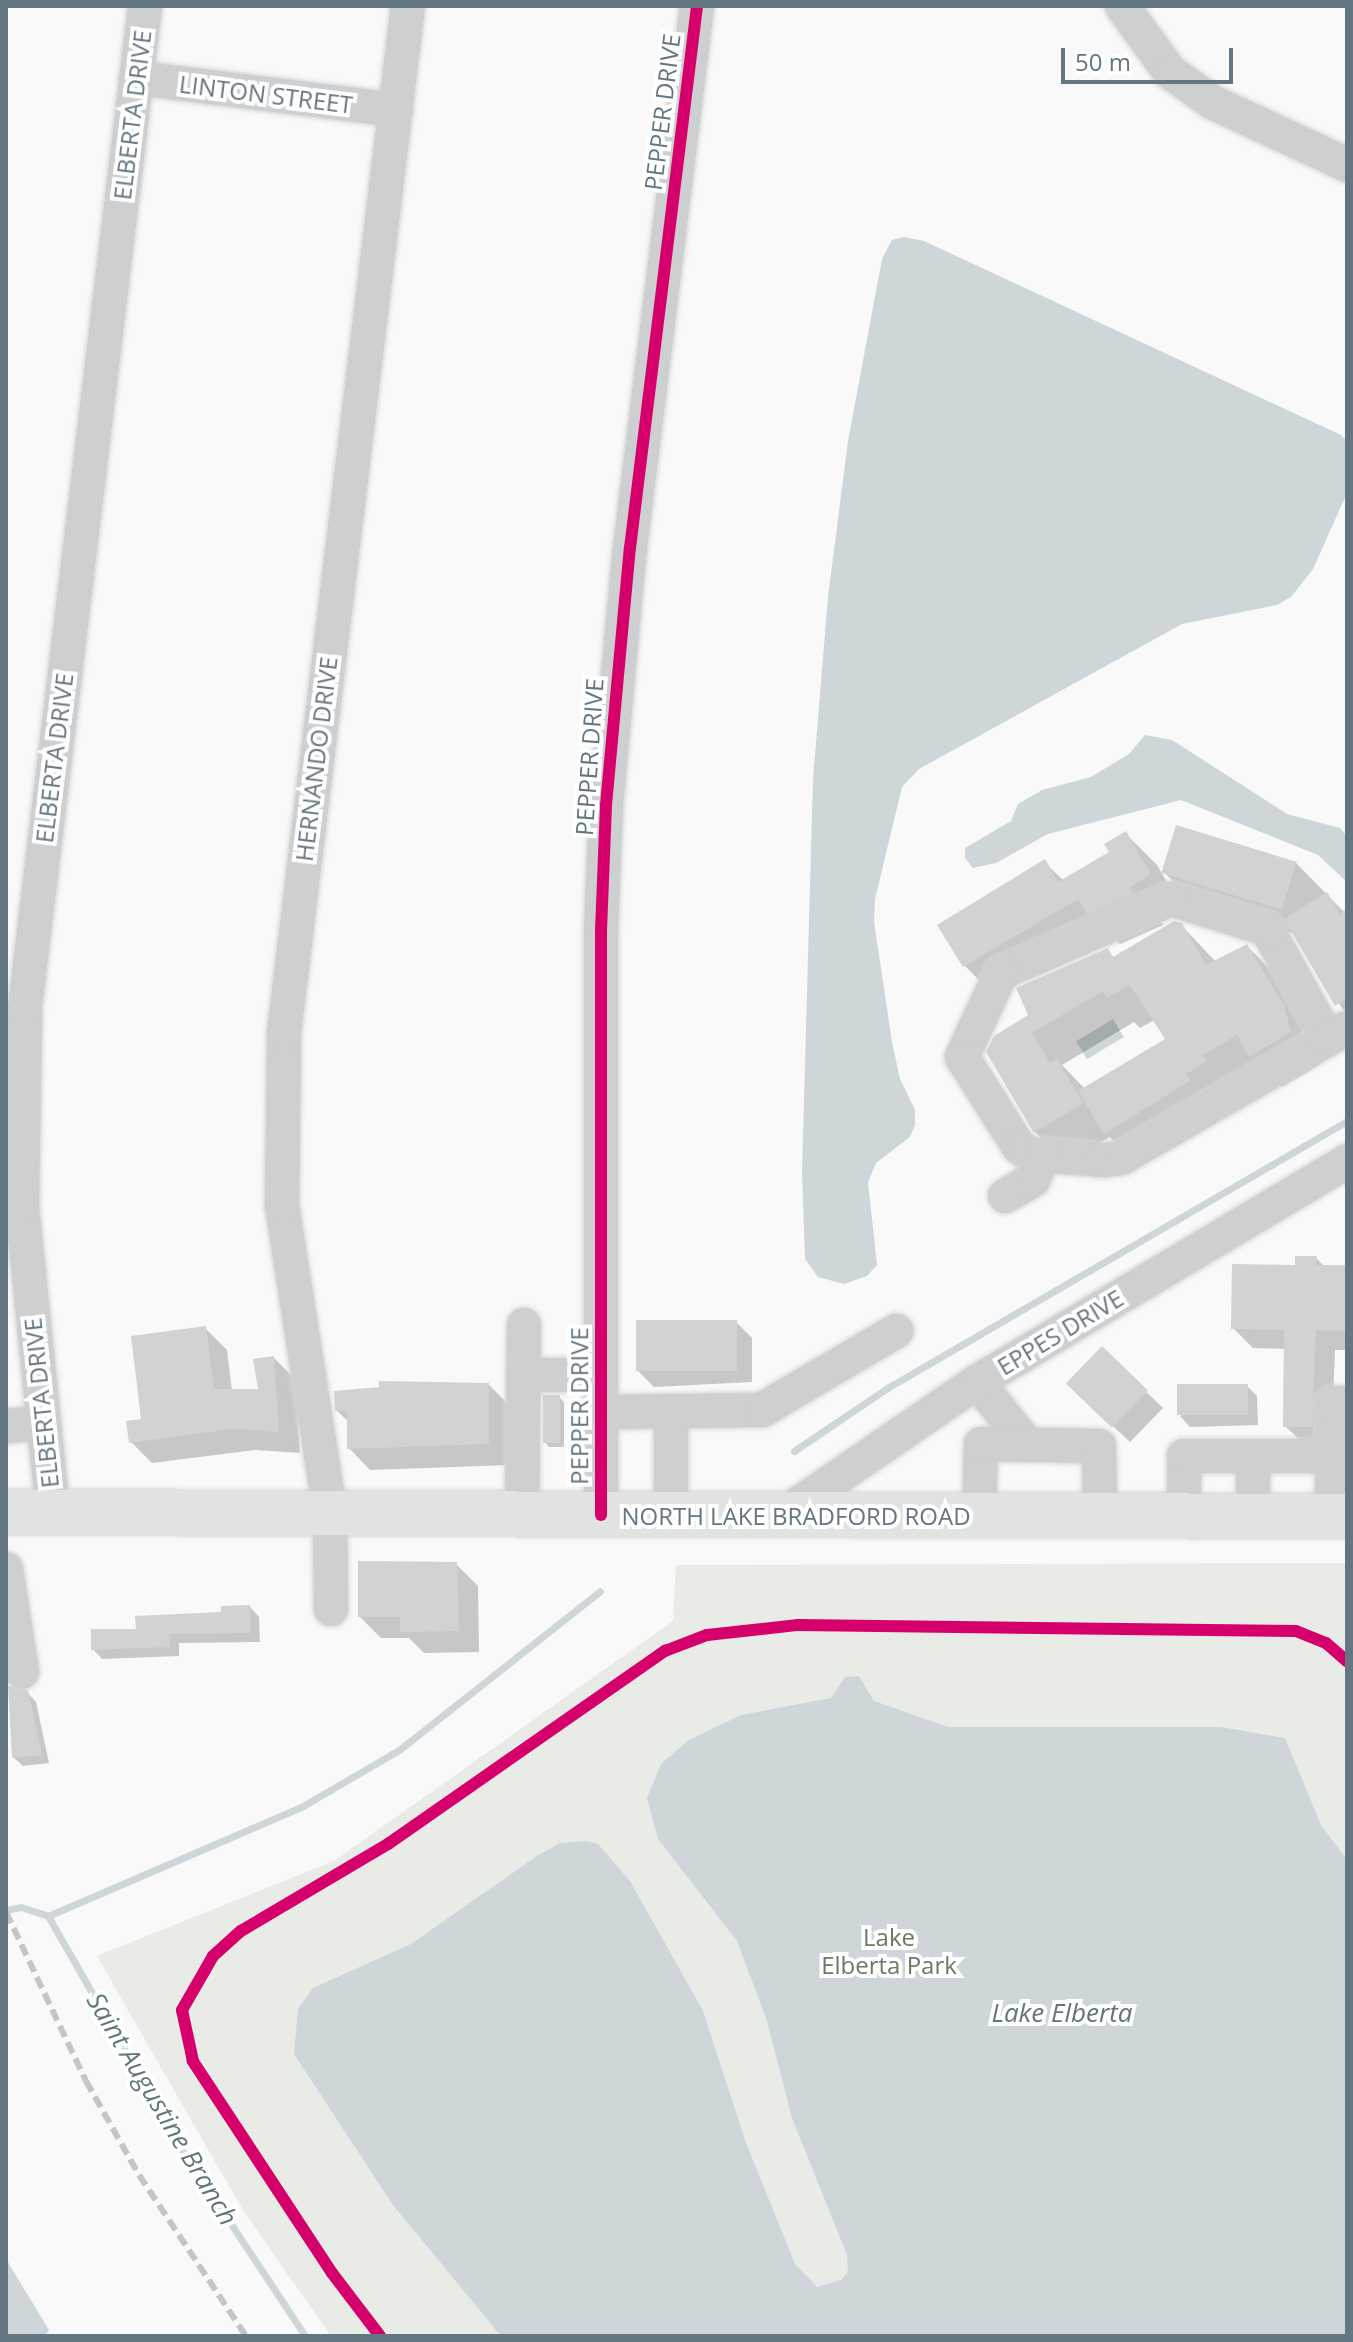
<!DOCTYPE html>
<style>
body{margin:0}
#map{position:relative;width:1353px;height:2342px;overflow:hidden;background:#f9f9f9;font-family:"Open Sans",sans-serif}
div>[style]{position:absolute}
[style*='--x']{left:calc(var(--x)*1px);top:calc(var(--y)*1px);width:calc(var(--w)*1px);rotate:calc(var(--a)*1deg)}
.green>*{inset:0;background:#e8ebe6}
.water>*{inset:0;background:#ced6d9;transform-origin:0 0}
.shadow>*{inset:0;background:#0003}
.stream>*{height:7px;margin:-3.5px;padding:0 3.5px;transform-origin:3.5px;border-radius:3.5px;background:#ced6d9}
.building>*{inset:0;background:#d0d2d3;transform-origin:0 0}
.roads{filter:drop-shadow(0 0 2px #d5d6d7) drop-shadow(0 0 2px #d5d6d7)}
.minor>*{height:34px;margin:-17px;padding:0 17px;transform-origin:17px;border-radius:17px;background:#cecfd0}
.major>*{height:44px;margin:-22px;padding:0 22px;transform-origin:22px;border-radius:22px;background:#e1e2e2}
.rail>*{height:6px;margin-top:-3px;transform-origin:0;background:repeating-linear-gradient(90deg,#c3c5c6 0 12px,transparent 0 18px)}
.cycleway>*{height:12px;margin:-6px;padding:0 6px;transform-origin:6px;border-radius:6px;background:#d6006c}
span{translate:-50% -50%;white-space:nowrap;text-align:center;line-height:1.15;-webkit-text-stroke:8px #fff;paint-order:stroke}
.street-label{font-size:24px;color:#657683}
.park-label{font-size:24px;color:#687a64}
.water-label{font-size:26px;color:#60757c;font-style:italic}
.frame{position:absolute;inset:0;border:8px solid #657683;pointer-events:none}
.scale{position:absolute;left:1061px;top:48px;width:172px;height:36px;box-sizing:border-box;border:4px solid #657683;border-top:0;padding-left:10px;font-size:24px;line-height:28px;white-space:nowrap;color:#657683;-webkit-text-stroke:6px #fff;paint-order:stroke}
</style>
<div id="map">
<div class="green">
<i style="clip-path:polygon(1347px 1563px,1347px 2336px,331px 2336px,244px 2212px,97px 1956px,334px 1861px,673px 1621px,676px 1565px)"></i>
</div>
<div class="water">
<i style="clip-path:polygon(904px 237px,924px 241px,1341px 435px,1347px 441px,1347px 493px,1313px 569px,1291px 597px,1277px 605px,1182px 624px,919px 769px,902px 787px,875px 899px,874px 922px,892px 1042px,900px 1079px,915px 1110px,915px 1125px,910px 1137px,876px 1163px,868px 1182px,877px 1265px,867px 1276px,844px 1284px,818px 1277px,805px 1259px,802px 1172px,813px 779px,828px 597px,848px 441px,882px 259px,892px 240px)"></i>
<i style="clip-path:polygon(1145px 735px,1172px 740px,1287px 814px,1340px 828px,1347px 836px,1347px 882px,1318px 855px,1181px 800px,1048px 834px,996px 863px,973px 868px,965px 858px,965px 848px,1011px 821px,1018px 804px,1042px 790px,1091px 777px,1129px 754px)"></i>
<i style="left:1113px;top:1019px;width:21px;height:43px;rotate:59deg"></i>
<i style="clip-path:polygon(859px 1676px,874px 1701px,948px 1727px,1221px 1727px,1285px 1738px,1321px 1825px,1347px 1860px,1347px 2336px,501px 2336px,393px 2205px,294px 2054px,298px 2009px,313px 1988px,411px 1944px,537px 1856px,560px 1843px,586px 1841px,598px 1844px,630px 1881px,703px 2011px,746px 2143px,795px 2264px,817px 2287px,841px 2280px,848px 2272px,847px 2255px,792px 2118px,767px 2021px,737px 1941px,658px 1839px,647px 1798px,661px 1764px,689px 1740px,741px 1715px,831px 1698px,845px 1677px)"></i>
<i style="clip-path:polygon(6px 2259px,49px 2330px,45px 2336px,6px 2336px)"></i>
</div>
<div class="shadow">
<i style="clip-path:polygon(1126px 834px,1157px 865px,1181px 906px,1160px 919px,1163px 925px,1120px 944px,1107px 931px,996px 997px,965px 966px,1044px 862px,1064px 881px,1112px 853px)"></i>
<i style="clip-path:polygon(1296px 863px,1347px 915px,1347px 1016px,1295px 934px,1195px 904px,1164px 872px)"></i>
<i style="clip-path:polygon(evenodd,1181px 925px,1216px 962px,1247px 946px,1279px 978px,1321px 1064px,1282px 1087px,1264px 1068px,1136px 1164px,1110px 1137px,1067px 1163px,1035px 1132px,1031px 1016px,1107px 951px,1115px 958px,1181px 925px,1156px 1019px,1167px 1040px,1085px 1089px,1062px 1065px,1134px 1022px,1140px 1028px,1156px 1019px)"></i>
<i style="clip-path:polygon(1316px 1258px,1325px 1267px,1347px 1267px,1347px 1350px,1335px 1350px,1331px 1446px,1306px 1446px,1285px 1426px,1286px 1349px,1253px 1348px,1233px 1328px,1297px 1267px)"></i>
<i style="clip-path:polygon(736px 1322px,752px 1338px,752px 1382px,654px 1387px,638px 1371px)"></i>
<i style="clip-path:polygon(205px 1328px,227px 1350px,232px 1391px,260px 1391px,274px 1358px,295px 1379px,300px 1453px,255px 1450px,152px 1463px,131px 1442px)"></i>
<i style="clip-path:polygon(1102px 1349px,1163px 1408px,1130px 1442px,1085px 1400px)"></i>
<i style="clip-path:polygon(489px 1385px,510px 1406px,510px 1465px,370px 1470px,349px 1448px,349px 1422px,337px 1411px,382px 1389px)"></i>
<i style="clip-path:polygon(1247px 1386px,1257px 1396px,1258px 1425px,1190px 1427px,1180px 1416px)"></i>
<i style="clip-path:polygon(559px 1397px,564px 1402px,564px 1447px,549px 1447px,545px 1442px)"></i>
<i style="clip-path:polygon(456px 1564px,478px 1586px,479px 1652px,424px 1653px,409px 1638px,381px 1638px,360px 1617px)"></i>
<i style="clip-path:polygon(250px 1607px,259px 1617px,260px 1642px,179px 1643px,179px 1656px,102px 1659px,93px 1649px)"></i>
<i style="clip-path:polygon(27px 1692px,36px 1702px,49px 1763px,23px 1766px,14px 1758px)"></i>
</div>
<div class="stream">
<i style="--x:794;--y:1451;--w:115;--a:-34"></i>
<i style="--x:889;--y:1387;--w:530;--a:-30.15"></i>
<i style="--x:6;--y:1910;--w:15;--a:-11"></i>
<i style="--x:21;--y:1907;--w:28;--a:18"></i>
<i style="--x:48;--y:1916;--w:273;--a:60.2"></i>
<i style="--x:184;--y:2153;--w:219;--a:56.5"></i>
<i style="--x:48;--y:1916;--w:278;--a:-23.3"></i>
<i style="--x:303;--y:1806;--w:111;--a:-30.3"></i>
<i style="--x:399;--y:1750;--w:256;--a:-38.3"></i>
</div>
<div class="building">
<i style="left:1176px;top:825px;width:126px;height:50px;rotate:17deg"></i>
<i style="clip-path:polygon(1126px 831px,1151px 874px,1130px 887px,1133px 894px,1087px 914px,1078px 899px,963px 967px,937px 925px,1045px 859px,1058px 882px,1109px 852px,1104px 844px)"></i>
<i style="clip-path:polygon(1327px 892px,1340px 914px,1347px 909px,1347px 999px,1335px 1006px,1284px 919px)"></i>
<i style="clip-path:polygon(1174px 921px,1182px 923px,1206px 965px,1247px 944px,1284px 1005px,1291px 1032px,1249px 1057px,1237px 1035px,1203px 1055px,1207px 1061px,1186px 1074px,1190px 1081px,1104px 1134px,1078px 1091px,1165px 1039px,1130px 985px,1107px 998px,1103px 991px,1032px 1033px,1050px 1063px,1057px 1059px,1083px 1103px,1034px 1133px,986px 1052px,994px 1036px,1028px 1015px,1016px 988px,1108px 948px,1113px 957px)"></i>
<i style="clip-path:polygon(1295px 1256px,1317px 1256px,1316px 1265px,1347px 1265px,1347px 1331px,1316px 1330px,1312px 1427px,1283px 1427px,1284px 1330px,1231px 1329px,1232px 1264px,1295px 1265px)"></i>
<i style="left:636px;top:1320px;width:101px;height:51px"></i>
<i style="clip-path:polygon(206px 1326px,214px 1389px,258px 1389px,253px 1359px,274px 1356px,279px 1432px,233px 1429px,129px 1443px,126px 1421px,141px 1419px,131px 1336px)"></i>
<i style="left:1102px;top:1346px;width:64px;height:52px;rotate:44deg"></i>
<i style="clip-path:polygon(379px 1381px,489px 1383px,489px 1444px,347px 1449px,347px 1411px,335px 1411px,334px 1391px,379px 1387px)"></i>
<i style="left:1248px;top:1384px;width:31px;height:71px;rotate:90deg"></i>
<i style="left:543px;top:1395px;width:17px;height:48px"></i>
<i style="clip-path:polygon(358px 1561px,457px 1562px,459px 1631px,400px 1632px,400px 1617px,358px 1617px)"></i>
<i style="clip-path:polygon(250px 1605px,251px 1633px,170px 1634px,170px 1647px,91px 1650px,91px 1629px,136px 1629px,135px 1616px,221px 1612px,221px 1606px)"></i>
<i style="clip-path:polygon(8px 1686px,28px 1690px,42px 1755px,12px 1758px)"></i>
</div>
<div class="roads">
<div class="minor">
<i style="--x:1122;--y:6;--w:82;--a:54"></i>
<i style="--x:1170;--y:72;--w:52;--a:35.5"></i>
<i style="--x:1212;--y:102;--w:149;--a:25"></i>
<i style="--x:136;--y:78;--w:262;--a:7"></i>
<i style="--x:1328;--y:1039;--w:126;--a:-119"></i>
<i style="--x:1267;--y:929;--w:101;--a:-162.6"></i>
<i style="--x:1171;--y:899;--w:185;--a:156.5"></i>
<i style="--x:1001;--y:973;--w:93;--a:114.9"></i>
<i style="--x:962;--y:1057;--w:107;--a:57.7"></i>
<i style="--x:1019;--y:1147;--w:12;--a:35"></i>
<i style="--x:1029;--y:1154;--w:74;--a:4.6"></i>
<i style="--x:1103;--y:1160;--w:18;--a:-6"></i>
<i style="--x:1121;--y:1158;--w:239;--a:-29.9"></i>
<i style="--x:1328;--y:1039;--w:22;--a:-30"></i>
<i style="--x:1005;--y:1196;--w:32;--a:-30"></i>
<i style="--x:1033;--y:1180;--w:27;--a:-66"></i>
<i style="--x:523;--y:1375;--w:78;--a:0"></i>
<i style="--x:977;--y:1382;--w:81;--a:51"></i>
<i style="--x:671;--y:1411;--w:105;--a:90"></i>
<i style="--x:601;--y:1412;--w:161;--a:-0.7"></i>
<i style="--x:762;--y:1410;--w:156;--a:-30.5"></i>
<i style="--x:6;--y:1426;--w:37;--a:-5"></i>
<i style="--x:1253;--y:1456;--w:60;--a:90"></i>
<i style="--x:53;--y:1512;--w:307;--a:-95.8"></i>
<i style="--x:22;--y:1207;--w:200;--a:-89.1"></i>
<i style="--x:25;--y:1007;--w:1008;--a:-83.16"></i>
<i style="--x:522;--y:1515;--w:190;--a:-89.4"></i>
<i style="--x:601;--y:1515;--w:585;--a:-90"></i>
<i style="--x:601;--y:930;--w:125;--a:-87.7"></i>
<i style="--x:606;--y:805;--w:258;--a:-84.7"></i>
<i style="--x:630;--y:548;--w:546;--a:-82.95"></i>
<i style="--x:781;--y:1516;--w:237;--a:-34.4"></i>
<i style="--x:977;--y:1382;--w:431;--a:-30.8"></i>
<i style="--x:979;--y:1516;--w:72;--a:-88.4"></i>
<i style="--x:981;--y:1444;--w:118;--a:1"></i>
<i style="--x:1099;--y:1446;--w:70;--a:89.2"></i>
<i style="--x:1184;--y:1516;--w:60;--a:-90"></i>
<i style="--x:1184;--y:1456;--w:148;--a:0"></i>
<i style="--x:1332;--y:1516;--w:113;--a:-90"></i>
<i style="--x:1332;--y:1403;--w:15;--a:0"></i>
<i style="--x:6;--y:1569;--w:104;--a:81.2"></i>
<i style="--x:331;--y:1609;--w:97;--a:-90.6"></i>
<i style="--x:330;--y:1512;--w:312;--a:-98.9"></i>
<i style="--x:282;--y:1204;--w:171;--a:-89.3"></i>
<i style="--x:284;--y:1033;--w:1034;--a:-83.12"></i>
</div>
<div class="major">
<i style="--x:6;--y:1512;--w:1341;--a:0.17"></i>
</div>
</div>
<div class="rail">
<i style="--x:6;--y:1912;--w:187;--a:64.7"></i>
<i style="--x:86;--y:2081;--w:108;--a:60.6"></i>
<i style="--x:139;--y:2175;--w:193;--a:56.4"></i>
</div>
<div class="cycleway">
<i style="--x:601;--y:1515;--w:585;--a:-90"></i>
<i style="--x:601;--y:930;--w:125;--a:-87.7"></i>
<i style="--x:606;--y:805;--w:258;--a:-84.7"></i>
<i style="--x:630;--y:548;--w:546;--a:-82.95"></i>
<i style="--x:380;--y:2336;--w:79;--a:-127.3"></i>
<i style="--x:332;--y:2273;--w:254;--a:-123.3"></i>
<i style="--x:193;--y:2061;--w:52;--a:-102.2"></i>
<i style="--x:182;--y:2010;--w:62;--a:-60.1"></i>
<i style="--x:213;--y:1956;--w:38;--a:-42"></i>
<i style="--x:241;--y:1931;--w:171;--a:-30.6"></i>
<i style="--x:388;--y:1844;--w:338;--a:-34.9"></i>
<i style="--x:665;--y:1651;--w:45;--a:-20.9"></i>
<i style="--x:707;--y:1635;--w:92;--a:-6.3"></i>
<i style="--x:798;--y:1625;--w:498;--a:0.7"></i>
<i style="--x:1296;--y:1631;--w:32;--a:22"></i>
<i style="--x:1326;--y:1643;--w:28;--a:41"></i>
</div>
<div class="street-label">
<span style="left:266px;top:94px;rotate:7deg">LINTON STREET</span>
<span style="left:662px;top:112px;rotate:-83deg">PEPPER DRIVE</span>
<span style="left:132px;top:115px;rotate:-83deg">ELBERTA DRIVE</span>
<span style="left:589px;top:757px;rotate:-86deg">PEPPER DRIVE</span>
<span style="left:54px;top:758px;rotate:-83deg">ELBERTA DRIVE</span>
<span style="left:316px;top:759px;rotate:-83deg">HERNANDO DRIVE</span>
<span style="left:1060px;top:1332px;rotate:-31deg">EPPES DRIVE</span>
<span style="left:41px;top:1403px;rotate:-96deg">ELBERTA DRIVE</span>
<span style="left:579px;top:1406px;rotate:-90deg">PEPPER DRIVE</span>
<span style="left:796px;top:1516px">NORTH LAKE BRADFORD ROAD</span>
</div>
<div class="park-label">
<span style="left:889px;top:1951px">Lake<br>Elberta Park</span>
</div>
<div class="water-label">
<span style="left:1062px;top:2013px">Lake Elberta</span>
<span style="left:162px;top:2109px;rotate:59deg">Saint Augustine Branch</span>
</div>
<div class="frame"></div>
<div class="scale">50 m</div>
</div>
